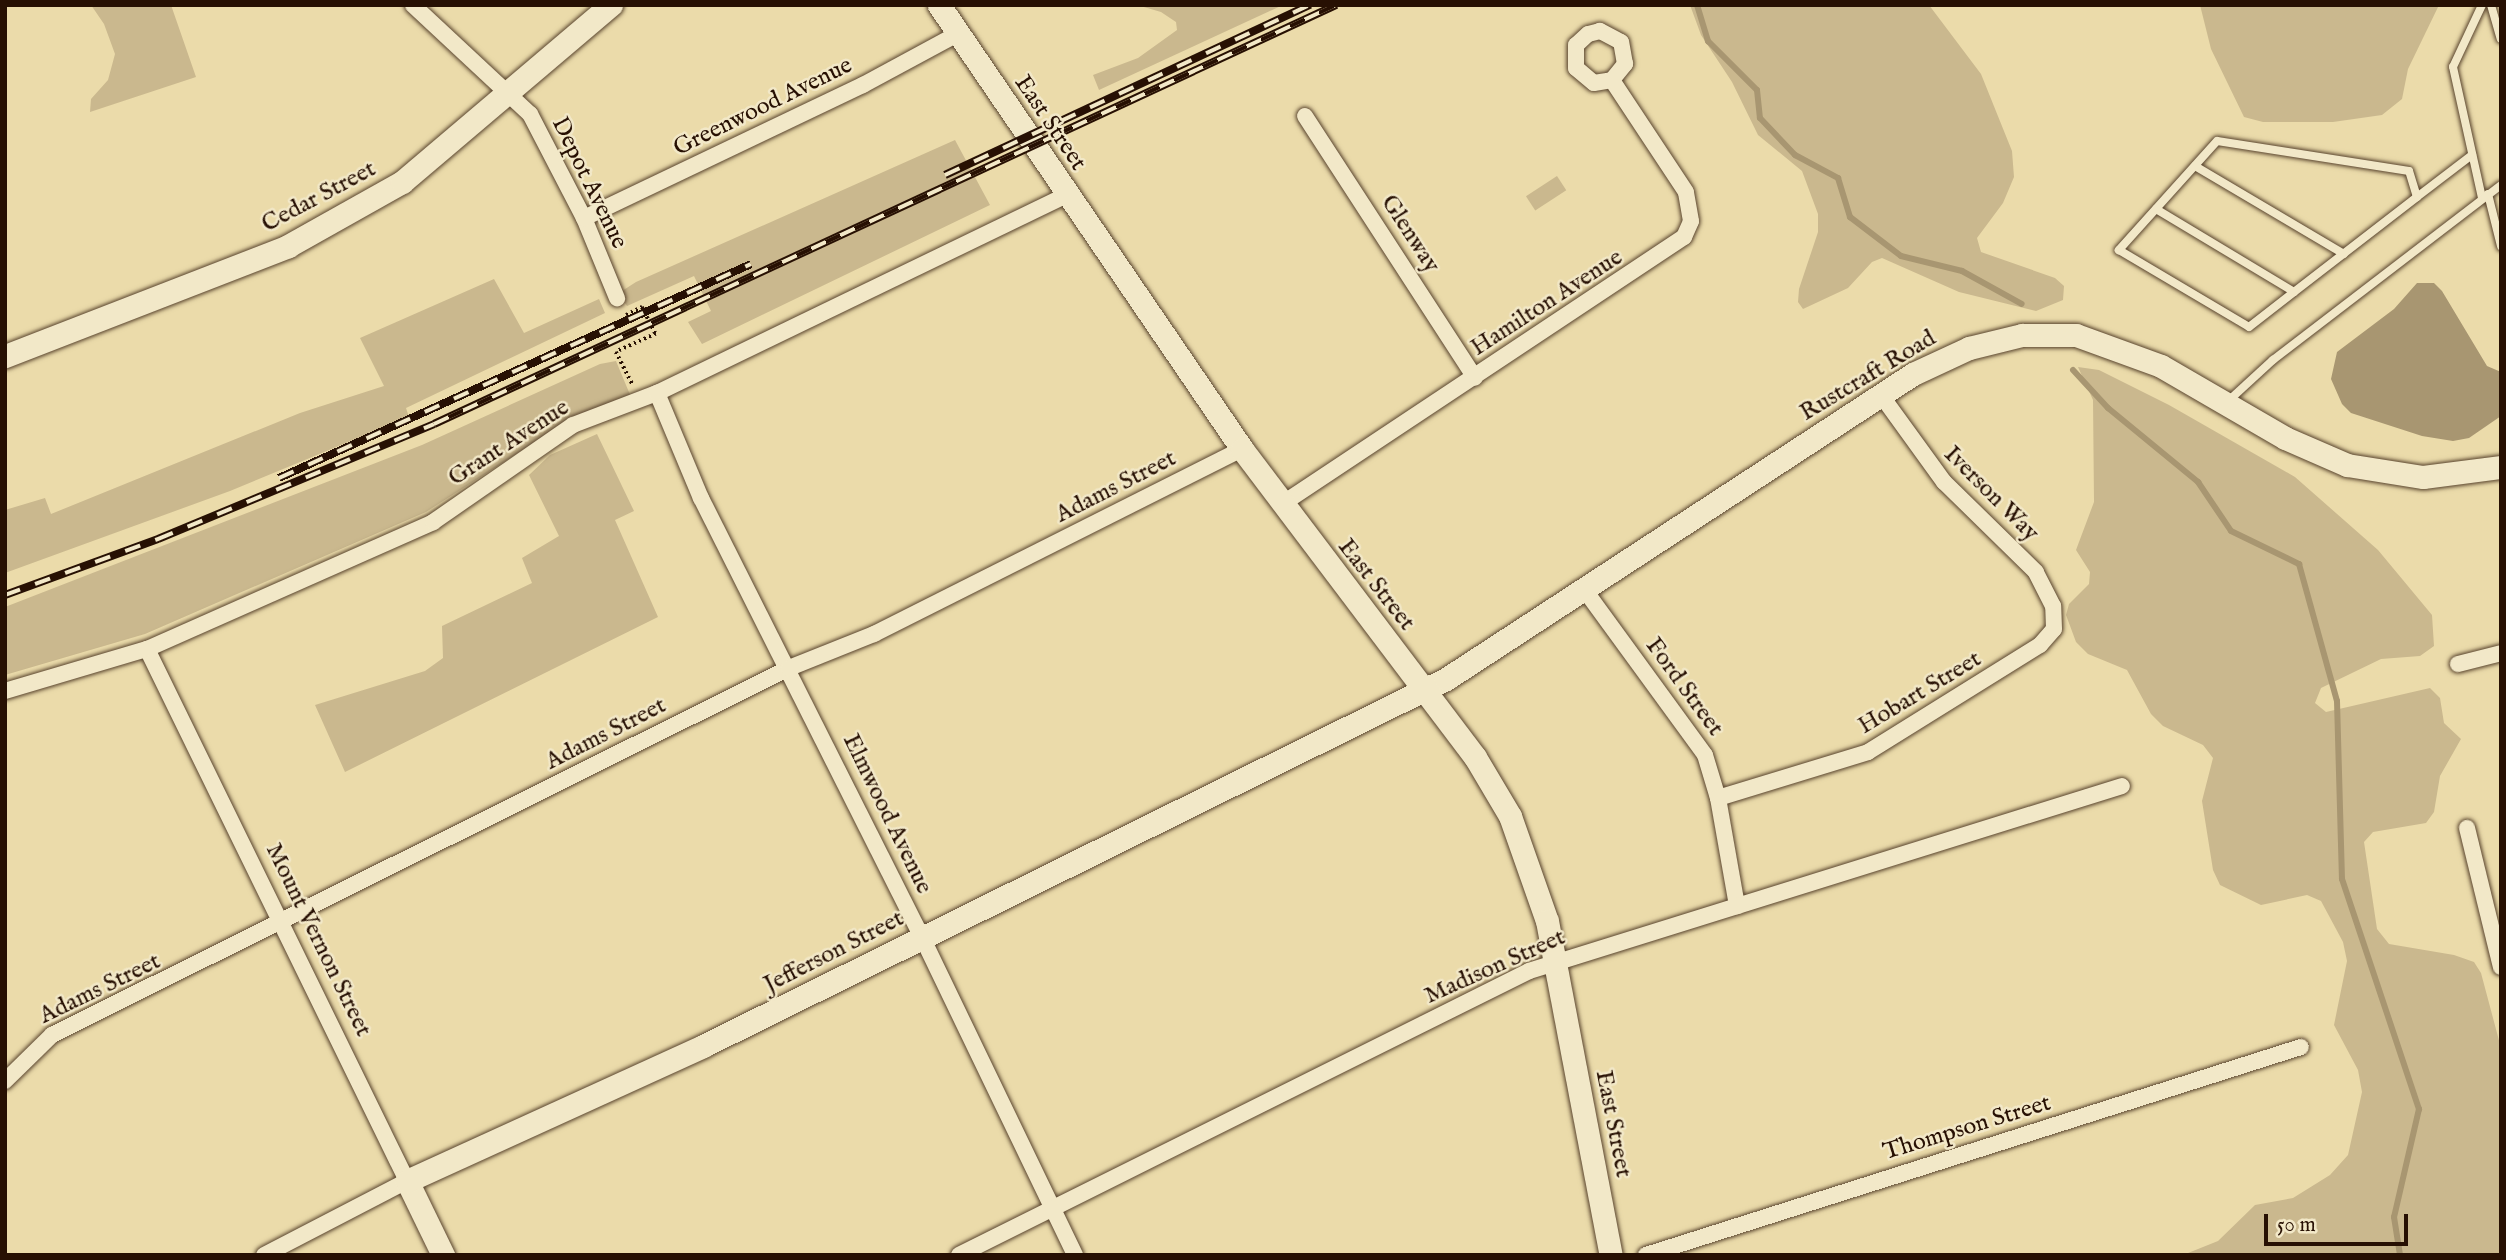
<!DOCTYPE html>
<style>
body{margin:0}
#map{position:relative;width:2506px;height:1260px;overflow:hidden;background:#ebdbaa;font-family:"IM FELL English",serif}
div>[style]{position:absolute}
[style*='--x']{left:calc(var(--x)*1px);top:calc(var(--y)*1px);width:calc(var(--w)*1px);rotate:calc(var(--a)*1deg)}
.green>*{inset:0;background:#cab88e;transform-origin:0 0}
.water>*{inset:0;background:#a89671}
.stream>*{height:6px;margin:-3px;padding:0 3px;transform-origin:3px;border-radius:3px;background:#a89671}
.path>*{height:3.5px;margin-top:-1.75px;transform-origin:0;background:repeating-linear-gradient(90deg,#271003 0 2px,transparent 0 5.5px)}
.roads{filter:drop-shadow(0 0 2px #58432d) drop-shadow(0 0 2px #58432d)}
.lane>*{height:8px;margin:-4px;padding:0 4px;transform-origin:4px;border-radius:4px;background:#f2e8c8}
.street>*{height:16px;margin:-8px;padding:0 8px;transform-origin:8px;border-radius:8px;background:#f2e8c8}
.secondary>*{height:23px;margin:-11.5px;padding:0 11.5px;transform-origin:11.5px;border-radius:11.5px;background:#f2e8c8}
.rail>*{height:8px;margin-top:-4px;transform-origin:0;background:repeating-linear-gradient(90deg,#f2e8c8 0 16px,#271003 0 32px);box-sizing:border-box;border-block:2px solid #271003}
span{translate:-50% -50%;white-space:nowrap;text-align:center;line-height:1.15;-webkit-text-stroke:5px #f2e8c8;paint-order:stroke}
.street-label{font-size:24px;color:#271003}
.frame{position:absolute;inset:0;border:7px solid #271003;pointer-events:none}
.scale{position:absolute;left:2264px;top:1214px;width:144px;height:32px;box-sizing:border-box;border:4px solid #271003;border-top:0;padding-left:9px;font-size:21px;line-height:24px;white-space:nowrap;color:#271003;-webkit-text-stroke:5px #f2e8c8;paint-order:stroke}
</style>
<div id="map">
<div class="green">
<i style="clip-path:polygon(91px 5px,171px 5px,196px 77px,90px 112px,91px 99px,108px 80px,115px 54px,104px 24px)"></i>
<i style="clip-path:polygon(1137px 5px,1283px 5px,1099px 90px,1093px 75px,1138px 58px,1177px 30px,1176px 22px,1161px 12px)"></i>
<i style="clip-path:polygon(1690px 5px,1929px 5px,1981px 74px,2012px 151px,2014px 177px,2003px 203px,1977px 238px,1981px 252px,2055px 278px,2064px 286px,2063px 300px,2036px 311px,1959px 292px,1882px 258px,1872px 262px,1848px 288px,1803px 309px,1798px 302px,1799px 289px,1818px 232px,1818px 214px,1802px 171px,1758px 135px,1732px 82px,1701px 35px)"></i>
<i style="clip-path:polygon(2200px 5px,2439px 5px,2408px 69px,2402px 99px,2382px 115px,2333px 122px,2263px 122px,2244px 117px,2211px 49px)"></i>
<i style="clip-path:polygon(955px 140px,990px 205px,702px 344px,688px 322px,711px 311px,694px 276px,627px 306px,625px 303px,622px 291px,636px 282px)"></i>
<i style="left:1557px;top:176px;width:17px;height:37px;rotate:57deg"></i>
<i style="clip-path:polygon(494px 279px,524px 333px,599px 299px,605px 313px,406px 408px,409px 417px,230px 491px,5px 573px,5px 510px,45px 498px,51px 514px,300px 413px,384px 386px,360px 338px)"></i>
<i style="clip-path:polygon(616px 361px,631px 397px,577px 415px,426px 512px,145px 634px,5px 675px,5px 607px,422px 445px,600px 364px)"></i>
<i style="clip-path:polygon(2078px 367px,2099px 370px,2169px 405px,2295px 477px,2378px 550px,2432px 615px,2434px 646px,2420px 656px,2381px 659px,2321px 688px,2315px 703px,2326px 712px,2430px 688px,2440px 698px,2444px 723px,2461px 739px,2440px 776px,2434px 812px,2426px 823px,2373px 832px,2364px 842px,2377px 929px,2389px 944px,2454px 955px,2474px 962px,2481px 973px,2501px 1048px,2501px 1255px,2183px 1255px,2218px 1241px,2255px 1205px,2293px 1198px,2330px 1175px,2348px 1155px,2362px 1092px,2358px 1070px,2334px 1025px,2347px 961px,2343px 942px,2321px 901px,2307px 895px,2261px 905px,2220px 885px,2213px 870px,2202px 801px,2213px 758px,2203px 745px,2163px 726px,2151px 714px,2127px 670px,2088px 654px,2076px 642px,2066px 615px,2069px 604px,2089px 584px,2090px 572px,2076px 550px,2094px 502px,2093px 400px)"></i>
<i style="clip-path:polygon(597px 434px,634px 511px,615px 520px,658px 617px,345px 772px,315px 705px,425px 671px,443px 658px,442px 626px,532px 583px,522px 558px,559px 536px,529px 475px,550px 455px)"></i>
</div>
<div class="water">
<i style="clip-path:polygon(2417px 283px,2434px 283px,2442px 291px,2487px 366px,2501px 372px,2501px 416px,2469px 438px,2453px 441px,2422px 436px,2351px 413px,2342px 404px,2331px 379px,2337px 352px,2394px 309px)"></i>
</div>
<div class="stream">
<i style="--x:1697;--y:5;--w:38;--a:73"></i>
<i style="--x:1708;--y:41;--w:69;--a:45"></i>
<i style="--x:1757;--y:90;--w:28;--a:84"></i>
<i style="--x:1760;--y:118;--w:51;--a:46.6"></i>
<i style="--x:1795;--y:155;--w:49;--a:28.1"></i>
<i style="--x:1838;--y:178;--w:41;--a:72.9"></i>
<i style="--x:1850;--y:217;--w:64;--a:37.4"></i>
<i style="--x:1901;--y:256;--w:63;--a:13.8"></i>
<i style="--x:1962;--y:271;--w:68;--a:28.8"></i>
<i style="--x:2073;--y:370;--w:52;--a:47.4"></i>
<i style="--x:2108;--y:408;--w:117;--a:39.4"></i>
<i style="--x:2198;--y:482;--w:59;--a:56"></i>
<i style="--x:2231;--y:531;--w:76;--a:25.9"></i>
<i style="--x:2299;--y:564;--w:142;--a:74.5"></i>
<i style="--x:2337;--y:701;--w:178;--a:88.4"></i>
<i style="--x:2342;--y:879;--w:243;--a:71.5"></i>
<i style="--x:2419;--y:1109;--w:111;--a:103"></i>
<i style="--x:2394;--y:1217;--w:38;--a:81"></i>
</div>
<div class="path">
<i style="--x:626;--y:315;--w:18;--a:-27"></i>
<i style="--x:642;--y:307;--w:30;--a:63"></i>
<i style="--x:656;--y:334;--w:44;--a:155.8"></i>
<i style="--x:616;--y:352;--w:36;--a:63"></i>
</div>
<div class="roads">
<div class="lane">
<i style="--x:2482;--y:5;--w:68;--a:115.1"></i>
<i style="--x:2453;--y:67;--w:134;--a:77.5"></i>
<i style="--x:2491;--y:5;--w:35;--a:74"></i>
<i style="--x:2195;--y:166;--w:173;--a:30.6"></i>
<i style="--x:2488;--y:194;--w:54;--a:76"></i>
<i style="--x:2417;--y:197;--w:27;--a:-107"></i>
<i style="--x:2409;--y:171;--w:194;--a:-171.1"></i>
<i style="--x:2217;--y:141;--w:147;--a:132"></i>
<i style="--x:2119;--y:250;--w:151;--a:30.6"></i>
<i style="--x:2249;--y:327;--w:57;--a:-37.9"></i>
<i style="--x:2294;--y:292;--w:155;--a:-37.7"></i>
<i style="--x:2417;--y:197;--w:69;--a:-37.4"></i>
<i style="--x:2156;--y:209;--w:161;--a:31"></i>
<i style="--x:2226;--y:403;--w:64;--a:-42.5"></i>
<i style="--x:2273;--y:360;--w:287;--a:-37.5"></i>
</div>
<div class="street">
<i style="--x:413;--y:5;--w:160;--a:43"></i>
<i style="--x:530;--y:114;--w:117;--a:62.6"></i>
<i style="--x:584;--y:218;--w:87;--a:67.6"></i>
<i style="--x:1305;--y:116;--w:312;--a:57"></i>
<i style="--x:584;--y:218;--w:309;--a:-25.5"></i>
<i style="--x:863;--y:85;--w:109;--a:-28.4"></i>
<i style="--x:657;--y:393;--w:114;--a:67.3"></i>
<i style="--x:701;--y:498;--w:491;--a:63.3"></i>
<i style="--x:922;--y:937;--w:353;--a:64.3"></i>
<i style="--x:1282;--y:504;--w:483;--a:-33.6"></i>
<i style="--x:1684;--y:237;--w:17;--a:-66"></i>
<i style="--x:1691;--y:221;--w:29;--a:-100"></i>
<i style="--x:1686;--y:192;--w:134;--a:-123.5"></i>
<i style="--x:1612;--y:80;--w:21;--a:-51"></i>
<i style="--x:1625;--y:64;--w:22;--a:-100"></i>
<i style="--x:1621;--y:42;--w:24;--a:-152"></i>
<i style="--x:1600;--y:31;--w:12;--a:166"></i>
<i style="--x:1588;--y:34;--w:16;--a:137"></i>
<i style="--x:1576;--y:45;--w:23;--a:90"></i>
<i style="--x:1576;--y:68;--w:23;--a:40"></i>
<i style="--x:1594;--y:83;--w:18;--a:-9"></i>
<i style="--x:1584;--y:589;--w:205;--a:53.9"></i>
<i style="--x:1705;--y:755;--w:45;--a:73.2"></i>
<i style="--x:1718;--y:798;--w:110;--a:80"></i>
<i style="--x:147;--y:649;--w:592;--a:63.95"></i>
<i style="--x:407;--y:1181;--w:161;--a:152.6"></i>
<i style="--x:2458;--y:664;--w:44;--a:-14.3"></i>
<i style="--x:5;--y:691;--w:148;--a:-16.5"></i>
<i style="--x:147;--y:649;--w:313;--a:-23.9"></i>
<i style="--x:433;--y:522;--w:170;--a:-34.7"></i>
<i style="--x:573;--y:425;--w:90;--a:-20.9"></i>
<i style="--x:657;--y:393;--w:455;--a:-25.8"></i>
<i style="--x:1718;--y:798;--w:157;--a:-17"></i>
<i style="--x:1868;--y:752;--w:203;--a:-31.9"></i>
<i style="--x:2040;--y:645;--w:21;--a:-49"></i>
<i style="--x:2054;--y:629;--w:23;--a:-92"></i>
<i style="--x:2053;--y:606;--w:38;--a:-117"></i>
<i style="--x:2036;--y:572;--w:129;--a:-135.6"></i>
<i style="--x:1944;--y:482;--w:107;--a:-125.9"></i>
<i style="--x:2467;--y:828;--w:143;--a:76.3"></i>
<i style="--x:5;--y:1081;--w:66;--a:-44.4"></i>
<i style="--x:52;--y:1035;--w:823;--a:-26.47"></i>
<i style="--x:789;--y:668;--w:92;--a:-21.8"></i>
<i style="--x:874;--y:634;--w:412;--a:-26.7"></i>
<i style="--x:959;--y:1255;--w:637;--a:-26.48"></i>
<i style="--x:1529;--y:971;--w:621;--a:-17.33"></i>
<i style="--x:1646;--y:1255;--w:687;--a:-17.62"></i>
</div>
<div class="secondary">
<i style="--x:939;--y:5;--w:538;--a:55.69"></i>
<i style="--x:1242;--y:449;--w:386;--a:52.9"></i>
<i style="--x:1475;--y:757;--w:69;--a:59.3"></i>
<i style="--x:1510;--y:816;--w:111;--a:70.6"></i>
<i style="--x:1547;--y:921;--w:340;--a:79.2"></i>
<i style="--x:5;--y:356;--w:304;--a:-21.2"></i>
<i style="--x:288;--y:246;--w:131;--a:-29.3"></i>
<i style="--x:402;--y:182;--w:274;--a:-40.3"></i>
<i style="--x:443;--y:1255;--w:82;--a:-115.9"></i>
<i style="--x:407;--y:1181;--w:325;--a:-24.5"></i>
<i style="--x:703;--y:1046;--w:829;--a:-26.29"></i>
<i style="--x:1446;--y:679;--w:558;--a:-33.15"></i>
<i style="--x:1913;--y:374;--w:62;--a:-24.9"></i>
<i style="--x:1969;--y:348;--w:55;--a:-13.8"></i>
<i style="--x:2022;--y:335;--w:54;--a:0"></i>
<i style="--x:2076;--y:335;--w:90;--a:20"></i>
<i style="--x:2161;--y:366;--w:143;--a:30.1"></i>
<i style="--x:2285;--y:438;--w:68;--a:23.5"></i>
<i style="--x:2347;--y:465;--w:77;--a:9"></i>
<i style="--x:2423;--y:477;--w:79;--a:-7.3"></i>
</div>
</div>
<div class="rail">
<i style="--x:945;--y:175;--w:403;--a:-25"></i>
<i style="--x:279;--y:478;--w:518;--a:-24.39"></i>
<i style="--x:5;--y:595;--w:163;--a:-20.1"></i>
<i style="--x:158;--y:539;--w:299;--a:-22.6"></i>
<i style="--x:434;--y:424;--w:995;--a:-24.92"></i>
</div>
<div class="street-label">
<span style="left:763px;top:107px;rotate:-26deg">Greenwood Avenue</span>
<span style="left:1050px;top:123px;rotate:56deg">East Street</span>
<span style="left:589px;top:183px;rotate:64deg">Depot Avenue</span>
<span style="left:319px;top:197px;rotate:-28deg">Cedar Street</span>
<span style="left:1410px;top:234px;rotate:57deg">Glenway</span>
<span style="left:1547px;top:303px;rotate:-33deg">Hamilton Avenue</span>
<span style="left:1868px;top:376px;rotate:-31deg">Rustcraft Road</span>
<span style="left:509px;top:443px;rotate:-33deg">Grant Avenue</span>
<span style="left:1116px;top:487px;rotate:-27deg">Adams Street</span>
<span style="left:1991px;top:494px;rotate:45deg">Iverson Way</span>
<span style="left:1376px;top:585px;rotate:52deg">East Street</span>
<span style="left:1684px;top:687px;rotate:54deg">Ford Street</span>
<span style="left:1920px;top:693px;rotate:-31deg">Hobart Street</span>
<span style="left:606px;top:734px;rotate:-27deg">Adams Street</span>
<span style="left:887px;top:814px;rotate:64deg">Elmwood Avenue</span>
<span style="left:318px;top:940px;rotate:64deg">Mount Vernon Street</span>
<span style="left:834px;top:952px;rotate:-27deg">Jefferson Street</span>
<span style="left:1495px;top:967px;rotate:-24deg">Madison Street</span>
<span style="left:100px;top:989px;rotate:-26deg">Adams Street</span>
<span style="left:1613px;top:1124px;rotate:79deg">East Street</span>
<span style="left:1967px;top:1128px;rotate:-17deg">Thompson Street</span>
</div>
<div class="frame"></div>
<div class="scale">50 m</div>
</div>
